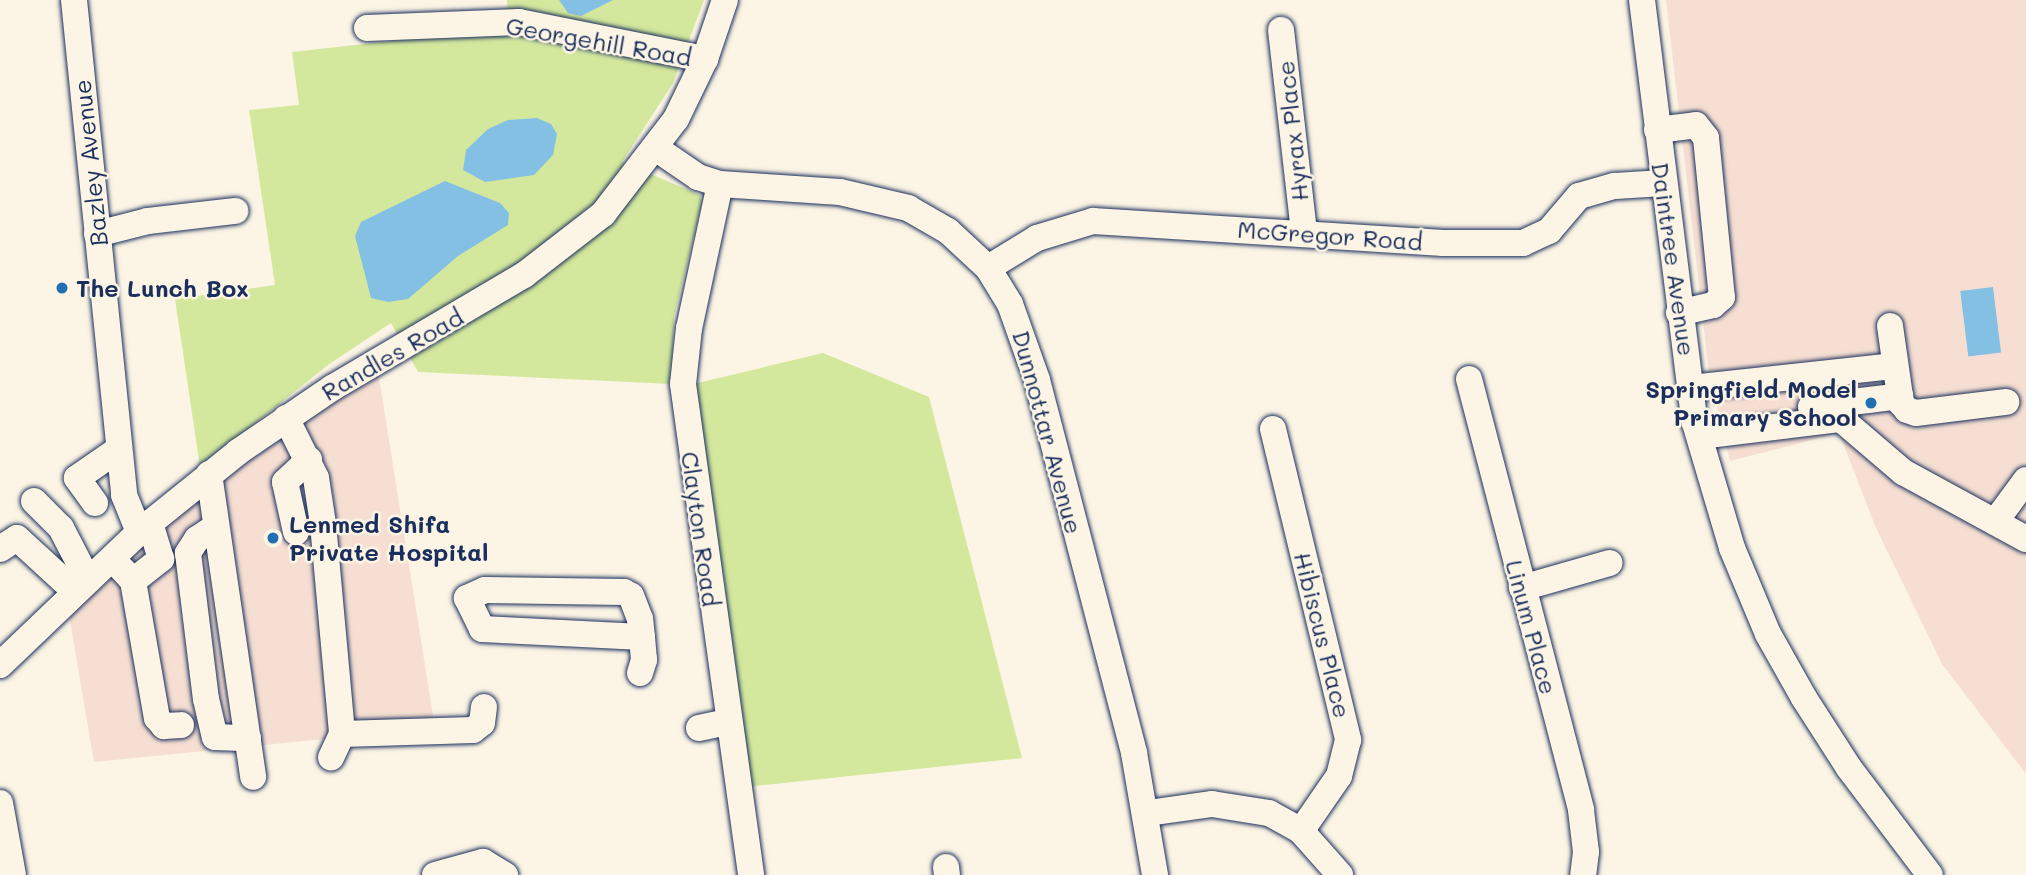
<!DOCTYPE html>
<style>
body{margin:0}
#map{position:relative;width:2026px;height:875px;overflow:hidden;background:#fcf5e5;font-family:Mali,sans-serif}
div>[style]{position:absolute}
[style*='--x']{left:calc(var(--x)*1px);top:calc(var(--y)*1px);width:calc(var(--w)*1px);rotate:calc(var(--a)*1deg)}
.built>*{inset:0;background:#f6dfd2}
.green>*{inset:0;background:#d4e89d}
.water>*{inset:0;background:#84c0e4;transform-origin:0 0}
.roads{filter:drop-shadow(0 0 2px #1b2f5e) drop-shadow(0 0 2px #1b2f5e)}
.minor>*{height:26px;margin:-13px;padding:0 13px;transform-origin:13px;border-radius:13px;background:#fcf5e5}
.dots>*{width:19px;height:19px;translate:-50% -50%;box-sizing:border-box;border:4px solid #fcf5e5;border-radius:50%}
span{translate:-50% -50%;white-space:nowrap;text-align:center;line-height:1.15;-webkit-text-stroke:5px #fcf5e5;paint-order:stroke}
.street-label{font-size:24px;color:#1b2f5e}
.poi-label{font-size:24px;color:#1b2f5e;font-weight:700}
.left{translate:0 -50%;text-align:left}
.right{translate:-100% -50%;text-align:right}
</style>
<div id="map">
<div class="built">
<i style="clip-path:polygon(1666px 0,2026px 0,2026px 774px,1942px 664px,1876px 528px,1839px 433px,1730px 461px,1709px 373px)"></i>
<i style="clip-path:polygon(376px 359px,435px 728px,94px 762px,67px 603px)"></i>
</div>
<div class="green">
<i style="clip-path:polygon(507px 0,704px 0,673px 83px,622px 162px,700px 195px,702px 203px,674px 316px,671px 384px,418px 372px,391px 323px,328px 365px,200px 467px,175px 299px,275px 285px,249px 110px,299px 105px,292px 52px,509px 28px)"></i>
<i style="clip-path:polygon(823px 353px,929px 397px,1022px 758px,745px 787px,681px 387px)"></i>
</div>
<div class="water">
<i style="clip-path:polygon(559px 0,613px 0,581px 16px,568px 13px)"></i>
<i style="clip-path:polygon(537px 118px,551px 124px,557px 134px,553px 155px,534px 175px,485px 182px,463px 170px,466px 150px,488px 129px,508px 120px)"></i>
<i style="clip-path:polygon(445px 181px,500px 203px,509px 213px,508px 225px,458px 256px,408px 299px,388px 302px,371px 298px,355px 236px,361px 222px)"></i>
<i style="left:1993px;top:287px;width:66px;height:33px;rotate:83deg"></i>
</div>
<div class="roads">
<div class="minor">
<i style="--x:74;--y:0;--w:498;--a:84.2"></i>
<i style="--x:124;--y:495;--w:40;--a:68"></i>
<i style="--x:1642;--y:0;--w:426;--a:82.9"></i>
<i style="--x:1695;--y:423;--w:130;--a:73.5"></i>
<i style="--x:1732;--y:548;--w:93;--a:67.3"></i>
<i style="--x:1768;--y:634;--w:73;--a:60.6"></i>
<i style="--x:1804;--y:698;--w:83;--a:57.3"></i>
<i style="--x:1849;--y:768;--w:134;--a:52.9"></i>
<i style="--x:367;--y:28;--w:152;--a:-2.3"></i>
<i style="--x:519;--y:22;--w:190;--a:11.3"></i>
<i style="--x:1281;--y:30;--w:204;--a:83.5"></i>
<i style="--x:1657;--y:130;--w:39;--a:-7"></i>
<i style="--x:1696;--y:125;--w:16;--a:52"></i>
<i style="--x:1706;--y:138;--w:160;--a:84.3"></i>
<i style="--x:1722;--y:297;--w:12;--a:138"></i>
<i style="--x:1713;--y:305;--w:35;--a:167"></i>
<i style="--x:657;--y:149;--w:50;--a:34.3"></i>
<i style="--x:698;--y:177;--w:23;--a:18"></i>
<i style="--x:720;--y:184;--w:120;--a:3.8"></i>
<i style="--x:840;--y:192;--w:70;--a:13.2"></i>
<i style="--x:908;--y:208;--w:46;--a:29.9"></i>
<i style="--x:948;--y:231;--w:54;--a:42.8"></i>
<i style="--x:988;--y:268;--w:42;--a:58.6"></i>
<i style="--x:1010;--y:304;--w:81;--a:70.4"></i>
<i style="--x:1037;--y:380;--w:385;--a:75.4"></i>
<i style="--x:1134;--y:753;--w:124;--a:80.2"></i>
<i style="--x:720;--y:184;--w:147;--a:102.1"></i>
<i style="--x:689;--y:328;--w:56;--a:96.1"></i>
<i style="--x:683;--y:384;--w:496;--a:82.1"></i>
<i style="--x:97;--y:234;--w:53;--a:-14.3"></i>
<i style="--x:148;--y:221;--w:88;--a:-6.6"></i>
<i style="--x:988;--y:268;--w:57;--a:-31.5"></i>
<i style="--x:1037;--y:238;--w:59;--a:-16.9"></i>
<i style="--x:1093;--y:221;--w:351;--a:3.6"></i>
<i style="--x:1443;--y:243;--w:80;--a:0"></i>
<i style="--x:1523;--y:243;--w:29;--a:-25"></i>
<i style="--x:1549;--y:231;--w:46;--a:-49.4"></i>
<i style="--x:1579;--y:196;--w:37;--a:-16"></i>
<i style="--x:1615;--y:186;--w:48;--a:-3.6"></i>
<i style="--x:1890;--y:326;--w:78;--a:81.9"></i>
<i style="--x:1901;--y:403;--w:9;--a:49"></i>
<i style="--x:1907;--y:410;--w:9;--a:18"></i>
<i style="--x:1916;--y:413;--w:91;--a:-7"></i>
<i style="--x:1469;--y:379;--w:445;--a:75.4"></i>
<i style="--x:1581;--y:810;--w:42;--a:83.2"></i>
<i style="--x:1586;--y:852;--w:23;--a:97"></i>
<i style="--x:1691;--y:388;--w:205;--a:-6.2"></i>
<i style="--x:1811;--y:407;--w:90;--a:-7"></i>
<i style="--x:286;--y:418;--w:67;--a:63.4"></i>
<i style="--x:316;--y:478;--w:47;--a:81.3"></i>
<i style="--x:323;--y:524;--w:211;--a:84.8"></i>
<i style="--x:342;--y:734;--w:26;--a:115"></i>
<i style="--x:1273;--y:429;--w:320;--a:76.4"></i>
<i style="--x:1348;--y:740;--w:37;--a:104"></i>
<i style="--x:1339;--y:776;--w:67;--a:124.6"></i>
<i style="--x:1700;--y:436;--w:142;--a:-6.9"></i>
<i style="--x:1841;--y:419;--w:82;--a:40.5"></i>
<i style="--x:1903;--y:472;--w:140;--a:28.6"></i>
<i style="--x:209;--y:474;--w:306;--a:81.7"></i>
<i style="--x:34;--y:501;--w:38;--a:45"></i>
<i style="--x:61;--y:528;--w:59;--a:62.6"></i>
<i style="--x:95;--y:503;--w:31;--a:-126"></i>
<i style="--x:77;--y:478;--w:51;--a:-34.6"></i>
<i style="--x:1995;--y:522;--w:52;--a:-53.6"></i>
<i style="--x:215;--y:527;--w:22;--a:146"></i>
<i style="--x:197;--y:539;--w:17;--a:123"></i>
<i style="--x:188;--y:553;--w:147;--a:83"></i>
<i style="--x:206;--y:699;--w:39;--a:77"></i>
<i style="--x:215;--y:737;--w:33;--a:2"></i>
<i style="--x:296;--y:532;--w:51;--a:-102.4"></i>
<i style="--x:285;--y:482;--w:33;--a:-43"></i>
<i style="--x:0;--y:549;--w:20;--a:-33"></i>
<i style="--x:17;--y:538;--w:80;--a:42.5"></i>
<i style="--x:120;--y:567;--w:19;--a:47"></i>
<i style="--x:133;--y:581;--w:36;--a:-38"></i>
<i style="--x:161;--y:559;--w:38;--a:-107"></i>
<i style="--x:133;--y:581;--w:139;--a:80.1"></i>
<i style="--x:157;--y:718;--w:11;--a:49"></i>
<i style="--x:164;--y:726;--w:17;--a:-3"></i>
<i style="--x:1522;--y:588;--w:91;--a:-16"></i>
<i style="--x:0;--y:665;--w:192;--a:-43.7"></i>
<i style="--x:139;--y:532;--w:127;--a:-38.9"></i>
<i style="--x:238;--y:452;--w:114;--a:-34.2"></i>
<i style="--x:332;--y:388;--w:223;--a:-30.5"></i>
<i style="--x:524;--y:275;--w:100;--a:-37.7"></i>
<i style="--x:603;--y:214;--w:120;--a:-52.5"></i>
<i style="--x:676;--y:119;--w:67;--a:-64.2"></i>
<i style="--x:705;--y:59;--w:62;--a:-71.3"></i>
<i style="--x:640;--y:673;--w:14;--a:-73"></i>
<i style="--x:644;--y:660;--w:23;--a:-95"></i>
<i style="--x:642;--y:637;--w:18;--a:-96"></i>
<i style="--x:640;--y:619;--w:25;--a:-111"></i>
<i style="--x:631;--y:596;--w:8;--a:-150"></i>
<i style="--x:624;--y:592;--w:139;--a:-179.2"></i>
<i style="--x:485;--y:590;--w:20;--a:156"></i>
<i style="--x:467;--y:598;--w:34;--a:64"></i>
<i style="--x:482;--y:629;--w:160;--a:2.9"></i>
<i style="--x:699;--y:728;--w:30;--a:-12"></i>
<i style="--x:342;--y:734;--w:131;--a:-1.7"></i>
<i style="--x:473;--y:730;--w:11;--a:-38"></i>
<i style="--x:482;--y:723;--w:16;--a:-83"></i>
<i style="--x:0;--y:803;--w:73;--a:79.8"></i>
<i style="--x:1148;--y:813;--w:65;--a:-8"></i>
<i style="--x:1212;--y:804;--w:58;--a:9"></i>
<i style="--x:1269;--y:813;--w:37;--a:29"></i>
<i style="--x:1301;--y:831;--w:59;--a:48.4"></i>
<i style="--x:946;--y:867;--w:8;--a:83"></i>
<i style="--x:435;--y:875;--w:50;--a:-15.2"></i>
<i style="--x:483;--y:862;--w:26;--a:31"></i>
</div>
</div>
<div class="dots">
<i style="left:62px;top:288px;background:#1f6fb2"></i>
<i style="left:1871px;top:403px;background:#1f6fb2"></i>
<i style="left:273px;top:538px;background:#1f6fb2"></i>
</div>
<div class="street-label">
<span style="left:599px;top:41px;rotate:10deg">Georgehill Road</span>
<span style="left:1292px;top:131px;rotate:-96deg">Hyrax Place</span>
<span style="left:90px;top:163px;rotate:-96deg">Bazley Avenue</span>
<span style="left:1330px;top:235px;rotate:4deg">McGregor Road</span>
<span style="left:1674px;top:259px;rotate:82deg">Daintree Avenue</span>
<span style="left:392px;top:354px;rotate:-30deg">Randles Road</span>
<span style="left:1048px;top:432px;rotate:75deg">Dunnottar Avenue</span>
<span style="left:701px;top:529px;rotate:82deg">Clayton Road</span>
<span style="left:1532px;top:627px;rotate:75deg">Linum Place</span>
<span style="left:1323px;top:635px;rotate:76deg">Hibiscus Place</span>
</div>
<div class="poi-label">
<span class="left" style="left:76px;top:288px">The Lunch Box</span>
<span class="right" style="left:1857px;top:403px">Springfield Model<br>Primary School</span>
<span class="left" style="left:289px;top:538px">Lenmed Shifa<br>Private Hospital</span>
</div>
</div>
